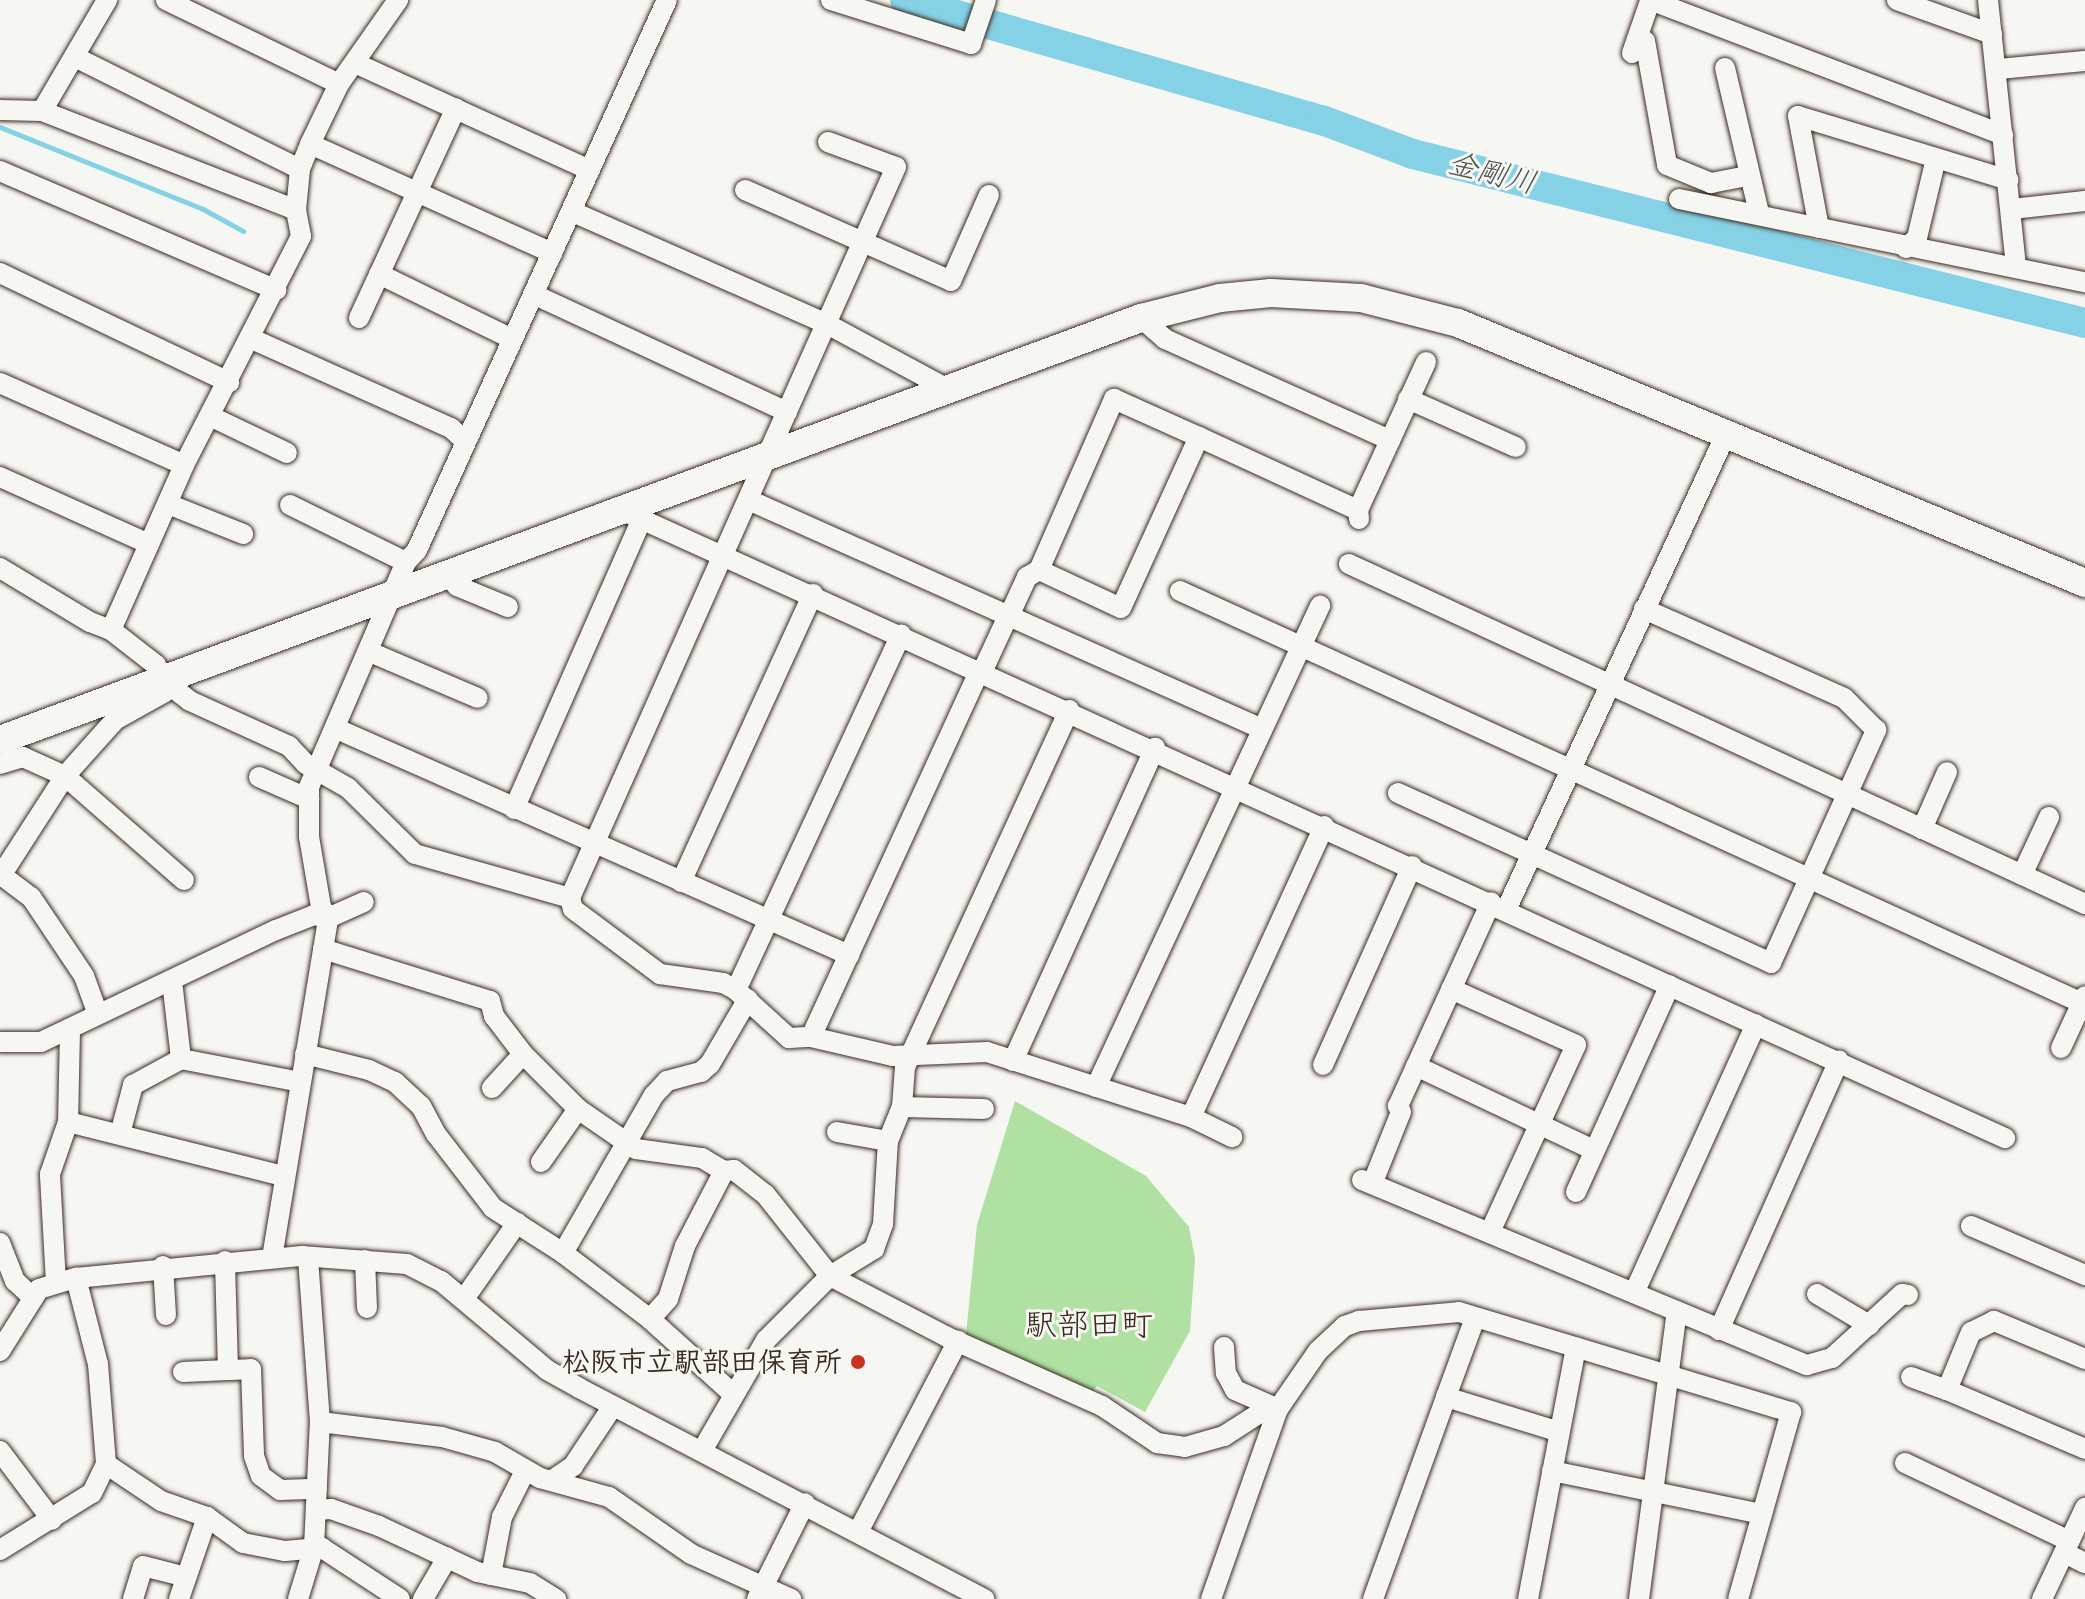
<!DOCTYPE html>
<meta charset="utf-8">
<style>
body{margin:0}
#map{position:relative;width:2085px;height:1599px;overflow:hidden;background:#f6f6f2;font-family:Sriracha,"Klee One",sans-serif}
div>[style]{position:absolute}
[style*='--x']{left:calc(var(--x)*1px);top:calc(var(--y)*1px);width:calc(var(--w)*1px);rotate:calc(var(--a)*1deg)}
.green>*{inset:0;background:#b0e1a2}
.stream>*{height:5px;margin:-2.5px;padding:0 2.5px;transform-origin:2.5px;border-radius:2.5px;background:#85d1e5}
.river>*{height:30px;margin:-15px;padding:0 15px;transform-origin:15px;border-radius:15px;background:#85d1e5}
.roads{filter:drop-shadow(0 0 2px #3b2a1e) drop-shadow(0 0 2px #3b2a1e)}
.street>*{height:20px;margin:-10px;padding:0 10px;transform-origin:10px;border-radius:10px;background:#f6f6f2}
.secondary>*{height:28px;margin:-14px;padding:0 14px;transform-origin:14px;border-radius:14px;background:#f6f6f2}
.dots>*{width:22px;height:22px;translate:-50% -50%;box-sizing:border-box;border:4px solid #f6f6f2;border-radius:50%}
span{translate:-50% -50%;white-space:nowrap;text-align:center;line-height:1.15;-webkit-text-stroke:6px #f6f6f2;paint-order:stroke}
.poi-label{font-size:28px;color:#3b2a1e;font-weight:700}
.right{translate:-100% -50%;text-align:right}
.water-label{font-size:30px;color:#4e5450;font-style:italic}
.quarter-label{font-size:32px;color:#3b2a1e}
</style>
<div id="map">
<div class="green">
<i style="clip-path:polygon(1015px 1101px,1146px 1176px,1189px 1227px,1195px 1258px,1190px 1331px,1145px 1412px,1097px 1386px,1087px 1397px,966px 1334px,977px 1225px)"></i>
</div>
<div class="stream">
<i style="--x:0;--y:127;--w:219;--a:22"></i>
<i style="--x:203;--y:209;--w:46;--a:28.8"></i>
</div>
<div class="river">
<i style="--x:905;--y:0;--w:434;--a:16.1"></i>
<i style="--x:1322;--y:120;--w:97;--a:20.5"></i>
<i style="--x:1413;--y:154;--w:693;--a:14.12"></i>
</div>
<div class="roads">
<div class="street">
<i style="--x:166;--y:0;--w:192;--a:25.9"></i>
<i style="--x:831;--y:0;--w:147;--a:17.4"></i>
<i style="--x:971;--y:44;--w:46;--a:-71.2"></i>
<i style="--x:1650;--y:0;--w:378;--a:20.9"></i>
<i style="--x:1897;--y:0;--w:101;--a:19.7"></i>
<i style="--x:1988;--y:0;--w:269;--a:84"></i>
<i style="--x:1645;--y:41;--w:126;--a:79.9"></i>
<i style="--x:1667;--y:165;--w:48;--a:22.2"></i>
<i style="--x:1711;--y:183;--w:38;--a:-11"></i>
<i style="--x:1632;--y:53;--w:55;--a:-70.9"></i>
<i style="--x:77;--y:58;--w:249;--a:26.5"></i>
<i style="--x:355;--y:63;--w:256;--a:24.5"></i>
<i style="--x:1725;--y:68;--w:149;--a:76.8"></i>
<i style="--x:1998;--y:69;--w:87;--a:-5.3"></i>
<i style="--x:0;--y:110;--w:42;--a:1.4"></i>
<i style="--x:42;--y:111;--w:129;--a:-59.6"></i>
<i style="--x:42;--y:111;--w:273;--a:21.3"></i>
<i style="--x:828;--y:142;--w:72;--a:20.2"></i>
<i style="--x:896;--y:167;--w:800;--a:114.04"></i>
<i style="--x:570;--y:898;--w:11;--a:75"></i>
<i style="--x:573;--y:909;--w:109;--a:36.8"></i>
<i style="--x:660;--y:974;--w:64;--a:8.1"></i>
<i style="--x:723;--y:983;--w:15;--a:28"></i>
<i style="--x:736;--y:990;--w:72;--a:42.2"></i>
<i style="--x:789;--y:1038;--w:22;--a:-3"></i>
<i style="--x:811;--y:1037;--w:84;--a:13"></i>
<i style="--x:893;--y:1056;--w:94;--a:-2.4"></i>
<i style="--x:987;--y:1052;--w:214;--a:17.7"></i>
<i style="--x:1191;--y:1117;--w:46;--a:26"></i>
<i style="--x:310;--y:144;--w:266;--a:24.2"></i>
<i style="--x:0;--y:171;--w:301;--a:23.3"></i>
<i style="--x:745;--y:190;--w:225;--a:23.8"></i>
<i style="--x:951;--y:281;--w:94;--a:-66.2"></i>
<i style="--x:1679;--y:199;--w:414;--a:11.6"></i>
<i style="--x:2012;--y:209;--w:73;--a:-6.3"></i>
<i style="--x:573;--y:212;--w:278;--a:23.8"></i>
<i style="--x:827;--y:324;--w:135;--a:28.3"></i>
<i style="--x:1819;--y:228;--w:114;--a:-100.6"></i>
<i style="--x:1798;--y:116;--w:220;--a:16.9"></i>
<i style="--x:1906;--y:248;--w:15;--a:-42"></i>
<i style="--x:1917;--y:238;--w:82;--a:-76.6"></i>
<i style="--x:0;--y:273;--w:254;--a:25.5"></i>
<i style="--x:379;--y:274;--w:148;--a:26"></i>
<i style="--x:535;--y:295;--w:278;--a:24.9"></i>
<i style="--x:359;--y:318;--w:231;--a:-65.2"></i>
<i style="--x:1141;--y:318;--w:32;--a:41"></i>
<i style="--x:1165;--y:339;--w:247;--a:24.2"></i>
<i style="--x:252;--y:339;--w:218;--a:24.1"></i>
<i style="--x:451;--y:428;--w:16;--a:43"></i>
<i style="--x:0;--y:383;--w:201;--a:24"></i>
<i style="--x:1408;--y:399;--w:118;--a:24"></i>
<i style="--x:212;--y:417;--w:83;--a:25.6"></i>
<i style="--x:0;--y:477;--w:161;--a:24.2"></i>
<i style="--x:751;--y:501;--w:557;--a:24.04"></i>
<i style="--x:168;--y:504;--w:81;--a:21.8"></i>
<i style="--x:290;--y:505;--w:129;--a:26.2"></i>
<i style="--x:621;--y:510;--w:1520;--a:24.41"></i>
<i style="--x:1359;--y:519;--w:9;--a:-96"></i>
<i style="--x:1358;--y:510;--w:163;--a:-65.3"></i>
<i style="--x:1349;--y:564;--w:811;--a:24.79"></i>
<i style="--x:0;--y:568;--w:105;--a:31"></i>
<i style="--x:90;--y:622;--w:22;--a:21"></i>
<i style="--x:111;--y:630;--w:57;--a:37.9"></i>
<i style="--x:156;--y:665;--w:28;--a:72"></i>
<i style="--x:165;--y:692;--w:57;--a:150.8"></i>
<i style="--x:115;--y:720;--w:75;--a:131.8"></i>
<i style="--x:65;--y:776;--w:46;--a:-155.7"></i>
<i style="--x:23;--y:757;--w:24;--a:163"></i>
<i style="--x:1039;--y:570;--w:90;--a:24.9"></i>
<i style="--x:1121;--y:608;--w:188;--a:-65.5"></i>
<i style="--x:1199;--y:437;--w:175;--a:24.7"></i>
<i style="--x:450;--y:575;--w:13;--a:58"></i>
<i style="--x:457;--y:586;--w:55;--a:22.4"></i>
<i style="--x:1180;--y:591;--w:992;--a:24.55"></i>
<i style="--x:1010;--y:614;--w:41;--a:-65.3"></i>
<i style="--x:1027;--y:577;--w:14;--a:-30"></i>
<i style="--x:1039;--y:570;--w:187;--a:-66.3"></i>
<i style="--x:1114;--y:399;--w:93;--a:24.1"></i>
<i style="--x:111;--y:630;--w:180;--a:-66.1"></i>
<i style="--x:184;--y:465;--w:257;--a:-62.9"></i>
<i style="--x:301;--y:236;--w:26;--a:-101"></i>
<i style="--x:296;--y:210;--w:41;--a:-84.4"></i>
<i style="--x:300;--y:169;--w:27;--a:-68"></i>
<i style="--x:310;--y:144;--w:67;--a:-64.2"></i>
<i style="--x:339;--y:84;--w:103;--a:-54.9"></i>
<i style="--x:370;--y:652;--w:117;--a:23.1"></i>
<i style="--x:983;--y:670;--w:62;--a:-65.1"></i>
<i style="--x:163;--y:680;--w:34;--a:38"></i>
<i style="--x:190;--y:701;--w:109;--a:24.4"></i>
<i style="--x:289;--y:746;--w:25;--a:47"></i>
<i style="--x:306;--y:764;--w:48;--a:29.7"></i>
<i style="--x:348;--y:788;--w:94;--a:44.6"></i>
<i style="--x:415;--y:854;--w:161;--a:15.8"></i>
<i style="--x:337;--y:729;--w:560;--a:23.82"></i>
<i style="--x:259;--y:777;--w:55;--a:23.7"></i>
<i style="--x:1398;--y:793;--w:410;--a:24.5"></i>
<i style="--x:1771;--y:963;--w:256;--a:-65.7"></i>
<i style="--x:1876;--y:730;--w:45;--a:-135"></i>
<i style="--x:1844;--y:698;--w:219;--a:-156"></i>
<i style="--x:514;--y:809;--w:317;--a:-66.2"></i>
<i style="--x:1922;--y:829;--w:62;--a:-66.3"></i>
<i style="--x:0;--y:874;--w:39;--a:37"></i>
<i style="--x:31;--y:897;--w:95;--a:56.1"></i>
<i style="--x:84;--y:976;--w:38;--a:70"></i>
<i style="--x:2022;--y:875;--w:64;--a:-65"></i>
<i style="--x:0;--y:877;--w:120;--a:-57.2"></i>
<i style="--x:65;--y:776;--w:158;--a:41.2"></i>
<i style="--x:681;--y:882;--w:317;--a:-65.4"></i>
<i style="--x:1506;--y:910;--w:524;--a:-65.19"></i>
<i style="--x:323;--y:949;--w:175;--a:17.3"></i>
<i style="--x:490;--y:1001;--w:16;--a:75"></i>
<i style="--x:494;--y:1016;--w:48;--a:52.7"></i>
<i style="--x:523;--y:1054;--w:78;--a:45"></i>
<i style="--x:578;--y:1109;--w:70;--a:34.6"></i>
<i style="--x:636;--y:1149;--w:67;--a:7.8"></i>
<i style="--x:702;--y:1158;--w:26;--a:31"></i>
<i style="--x:724;--y:1171;--w:10;--a:-6"></i>
<i style="--x:734;--y:1170;--w:39;--a:38"></i>
<i style="--x:765;--y:1194;--w:105;--a:51.6"></i>
<i style="--x:830;--y:1276;--w:52;--a:-31.5"></i>
<i style="--x:874;--y:1249;--w:27;--a:-70"></i>
<i style="--x:883;--y:1224;--w:83;--a:-86.6"></i>
<i style="--x:888;--y:1141;--w:37;--a:-68"></i>
<i style="--x:902;--y:1107;--w:40;--a:-85.7"></i>
<i style="--x:905;--y:1067;--w:393;--a:-65.3"></i>
<i style="--x:172;--y:981;--w:79;--a:83.4"></i>
<i style="--x:181;--y:1059;--w:121;--a:10.9"></i>
<i style="--x:1451;--y:989;--w:137;--a:24.1"></i>
<i style="--x:1576;--y:1045;--w:206;--a:114.7"></i>
<i style="--x:736;--y:990;--w:392;--a:-65.1"></i>
<i style="--x:70;--y:1030;--w:92;--a:91.2"></i>
<i style="--x:68;--y:1122;--w:222;--a:14.1"></i>
<i style="--x:811;--y:1037;--w:405;--a:-65.3"></i>
<i style="--x:0;--y:1042;--w:41;--a:0"></i>
<i style="--x:41;--y:1042;--w:260;--a:-25.5"></i>
<i style="--x:276;--y:930;--w:41;--a:-21.5"></i>
<i style="--x:314;--y:915;--w:14;--a:12"></i>
<i style="--x:328;--y:918;--w:39;--a:-24"></i>
<i style="--x:2061;--y:1048;--w:57;--a:-65.2"></i>
<i style="--x:305;--y:1054;--w:66;--a:14"></i>
<i style="--x:369;--y:1070;--w:29;--a:25"></i>
<i style="--x:395;--y:1082;--w:35;--a:43"></i>
<i style="--x:421;--y:1106;--w:32;--a:62"></i>
<i style="--x:436;--y:1134;--w:93;--a:52.4"></i>
<i style="--x:493;--y:1208;--w:83;--a:32.7"></i>
<i style="--x:563;--y:1253;--w:109;--a:37.2"></i>
<i style="--x:650;--y:1319;--w:113;--a:42.1"></i>
<i style="--x:1013;--y:1061;--w:344;--a:-65.6"></i>
<i style="--x:1323;--y:1065;--w:218;--a:-65.9"></i>
<i style="--x:1416;--y:1066;--w:197;--a:25.3"></i>
<i style="--x:1096;--y:1087;--w:531;--a:-65.03"></i>
<i style="--x:492;--y:1088;--w:46;--a:-47.6"></i>
<i style="--x:902;--y:1107;--w:82;--a:1.4"></i>
<i style="--x:1191;--y:1117;--w:320;--a:-65.4"></i>
<i style="--x:837;--y:1132;--w:52;--a:10"></i>
<i style="--x:120;--y:1134;--w:51;--a:-75.1"></i>
<i style="--x:133;--y:1085;--w:55;--a:-28.4"></i>
<i style="--x:541;--y:1162;--w:65;--a:-55.1"></i>
<i style="--x:1362;--y:1180;--w:482;--a:22.6"></i>
<i style="--x:1807;--y:1365;--w:26;--a:-16"></i>
<i style="--x:1832;--y:1358;--w:95;--a:-42.4"></i>
<i style="--x:1902;--y:1294;--w:6;--a:9"></i>
<i style="--x:1373;--y:1182;--w:75;--a:-68.2"></i>
<i style="--x:1401;--y:1112;--w:7;--a:-117"></i>
<i style="--x:1398;--y:1106;--w:224;--a:-65.5"></i>
<i style="--x:1576;--y:1192;--w:227;--a:-65.6"></i>
<i style="--x:1971;--y:1226;--w:124;--a:23.3"></i>
<i style="--x:0;--y:1243;--w:41;--a:68.5"></i>
<i style="--x:15;--y:1281;--w:25;--a:43"></i>
<i style="--x:563;--y:1253;--w:182;--a:-60.1"></i>
<i style="--x:654;--y:1095;--w:19;--a:-47"></i>
<i style="--x:667;--y:1081;--w:35;--a:-15"></i>
<i style="--x:701;--y:1072;--w:12;--a:-42"></i>
<i style="--x:710;--y:1064;--w:75;--a:-59.7"></i>
<i style="--x:272;--y:1258;--w:345;--a:-80.6"></i>
<i style="--x:328;--y:918;--w:13;--a:-122"></i>
<i style="--x:321;--y:907;--w:71;--a:-99.7"></i>
<i style="--x:309;--y:837;--w:50;--a:-90"></i>
<i style="--x:309;--y:787;--w:245;--a:-66.7"></i>
<i style="--x:406;--y:562;--w:16;--a:-47"></i>
<i style="--x:417;--y:550;--w:604;--a:-65.56"></i>
<i style="--x:365;--y:1260;--w:48;--a:87.6"></i>
<i style="--x:163;--y:1266;--w:49;--a:86.5"></i>
<i style="--x:76;--y:1278;--w:89;--a:75.7"></i>
<i style="--x:98;--y:1364;--w:100;--a:85.4"></i>
<i style="--x:56;--y:1283;--w:109;--a:-93.2"></i>
<i style="--x:50;--y:1174;--w:55;--a:-70.9"></i>
<i style="--x:1634;--y:1293;--w:295;--a:-65.6"></i>
<i style="--x:1817;--y:1294;--w:61;--a:30.8"></i>
<i style="--x:464;--y:1299;--w:93;--a:-55.1"></i>
<i style="--x:1475;--y:1318;--w:84;--a:110.2"></i>
<i style="--x:1446;--y:1397;--w:119;--a:17.1"></i>
<i style="--x:650;--y:1319;--w:27;--a:-48"></i>
<i style="--x:668;--y:1299;--w:56;--a:-72.2"></i>
<i style="--x:685;--y:1246;--w:85;--a:-62.5"></i>
<i style="--x:1719;--y:1330;--w:295;--a:-66"></i>
<i style="--x:1224;--y:1347;--w:26;--a:86"></i>
<i style="--x:1226;--y:1373;--w:19;--a:62"></i>
<i style="--x:1235;--y:1390;--w:47;--a:23.8"></i>
<i style="--x:0;--y:1351;--w:73;--a:-57.8"></i>
<i style="--x:39;--y:1289;--w:39;--a:-17"></i>
<i style="--x:76;--y:1278;--w:227;--a:-5.6"></i>
<i style="--x:302;--y:1256;--w:105;--a:4.4"></i>
<i style="--x:407;--y:1264;--w:38;--a:27"></i>
<i style="--x:441;--y:1281;--w:138;--a:40"></i>
<i style="--x:547;--y:1370;--w:37;--a:29"></i>
<i style="--x:579;--y:1388;--w:457;--a:27.5"></i>
<i style="--x:2085;--y:1359;--w:99;--a:-157.3"></i>
<i style="--x:1994;--y:1321;--w:25;--a:154"></i>
<i style="--x:1971;--y:1332;--w:63;--a:112.5"></i>
<i style="--x:1947;--y:1390;--w:150;--a:23.1"></i>
<i style="--x:228;--y:1370;--w:23;--a:-2"></i>
<i style="--x:251;--y:1369;--w:87;--a:88"></i>
<i style="--x:254;--y:1456;--w:21;--a:71"></i>
<i style="--x:261;--y:1476;--w:24;--a:36"></i>
<i style="--x:280;--y:1490;--w:37;--a:-2"></i>
<i style="--x:183;--y:1372;--w:45;--a:-2.5"></i>
<i style="--x:228;--y:1370;--w:109;--a:-91.6"></i>
<i style="--x:1911;--y:1377;--w:38;--a:20"></i>
<i style="--x:320;--y:1422;--w:123;--a:7"></i>
<i style="--x:442;--y:1437;--w:55;--a:15.8"></i>
<i style="--x:495;--y:1452;--w:52;--a:30"></i>
<i style="--x:540;--y:1478;--w:72;--a:15.4"></i>
<i style="--x:609;--y:1497;--w:100;--a:34.8"></i>
<i style="--x:691;--y:1554;--w:110;--a:24.2"></i>
<i style="--x:703;--y:1449;--w:126;--a:-60"></i>
<i style="--x:766;--y:1340;--w:91;--a:-45"></i>
<i style="--x:830;--y:1276;--w:132;--a:27.5"></i>
<i style="--x:947;--y:1337;--w:170;--a:24"></i>
<i style="--x:1102;--y:1406;--w:66;--a:33.9"></i>
<i style="--x:1157;--y:1443;--w:28;--a:8"></i>
<i style="--x:1185;--y:1447;--w:41;--a:-15.8"></i>
<i style="--x:1224;--y:1436;--w:40;--a:-32.9"></i>
<i style="--x:1258;--y:1414;--w:21;--a:-14"></i>
<i style="--x:0;--y:1451;--w:86;--a:53"></i>
<i style="--x:1905;--y:1463;--w:182;--a:25.4"></i>
<i style="--x:1552;--y:1471;--w:214;--a:11.6"></i>
<i style="--x:554;--y:1479;--w:23;--a:-34"></i>
<i style="--x:573;--y:1466;--w:72;--a:-56.3"></i>
<i style="--x:316;--y:1510;--w:15;--a:-4"></i>
<i style="--x:331;--y:1509;--w:51;--a:19.5"></i>
<i style="--x:379;--y:1526;--w:108;--a:25.1"></i>
<i style="--x:477;--y:1572;--w:54;--a:11.7"></i>
<i style="--x:530;--y:1583;--w:31;--a:32"></i>
<i style="--x:858;--y:1532;--w:216;--a:-62.4"></i>
<i style="--x:0;--y:1550;--w:108;--a:-31.8"></i>
<i style="--x:92;--y:1493;--w:32;--a:-64"></i>
<i style="--x:106;--y:1464;--w:66;--a:33.9"></i>
<i style="--x:161;--y:1501;--w:49;--a:19.2"></i>
<i style="--x:207;--y:1517;--w:44;--a:35.8"></i>
<i style="--x:243;--y:1543;--w:43;--a:10.8"></i>
<i style="--x:285;--y:1551;--w:37;--a:-5"></i>
<i style="--x:322;--y:1548;--w:93;--a:33.2"></i>
<i style="--x:2065;--y:1553;--w:22;--a:27"></i>
<i style="--x:491;--y:1575;--w:59;--a:-79.3"></i>
<i style="--x:502;--y:1517;--w:51;--a:-63.4"></i>
<i style="--x:133;--y:1599;--w:34;--a:-73"></i>
<i style="--x:143;--y:1566;--w:44;--a:14.3"></i>
<i style="--x:179;--y:1599;--w:87;--a:-71.1"></i>
<i style="--x:298;--y:1599;--w:54;--a:-72.9"></i>
<i style="--x:314;--y:1547;--w:125;--a:-87.3"></i>
<i style="--x:320;--y:1422;--w:162;--a:-94.2"></i>
<i style="--x:423;--y:1599;--w:48;--a:-59.7"></i>
<i style="--x:757;--y:1599;--w:107;--a:-63.4"></i>
<i style="--x:1211;--y:1599;--w:201;--a:-70.6"></i>
<i style="--x:1278;--y:1409;--w:70;--a:-55.4"></i>
<i style="--x:1318;--y:1351;--w:37;--a:-43"></i>
<i style="--x:1345;--y:1326;--w:15;--a:-20"></i>
<i style="--x:1359;--y:1321;--w:100;--a:-5.1"></i>
<i style="--x:1459;--y:1312;--w:347;--a:16.8"></i>
<i style="--x:1791;--y:1412;--w:194;--a:105.8"></i>
<i style="--x:1373;--y:1599;--w:215;--a:-70.1"></i>
<i style="--x:1528;--y:1599;--w:256;--a:-79.2"></i>
<i style="--x:1639;--y:1599;--w:290;--a:-82.5"></i>
<i style="--x:2042;--y:1599;--w:101;--a:-64.7"></i>
</div>
<div class="secondary">
<i style="--x:0;--y:740;--w:1217;--a:-20.3"></i>
<i style="--x:1141;--y:318;--w:81;--a:-14.2"></i>
<i style="--x:1220;--y:298;--w:51;--a:-5.6"></i>
<i style="--x:1271;--y:293;--w:90;--a:3.2"></i>
<i style="--x:1361;--y:298;--w:100;--a:14.5"></i>
<i style="--x:1458;--y:323;--w:679;--a:22.52"></i>
</div>
</div>
<div class="dots">
<i style="left:858px;top:1362px;background:#c8321e"></i>
</div>
<div class="poi-label">
<span class="right" style="left:842px;top:1362px">松阪市立駅部田保育所</span>
</div>
<div class="water-label">
<span style="left:1492px;top:173px;rotate:14deg">金剛川</span>
</div>
<div class="quarter-label">
<span style="left:1089px;top:1325px">駅部田町</span>
</div>
</div>
